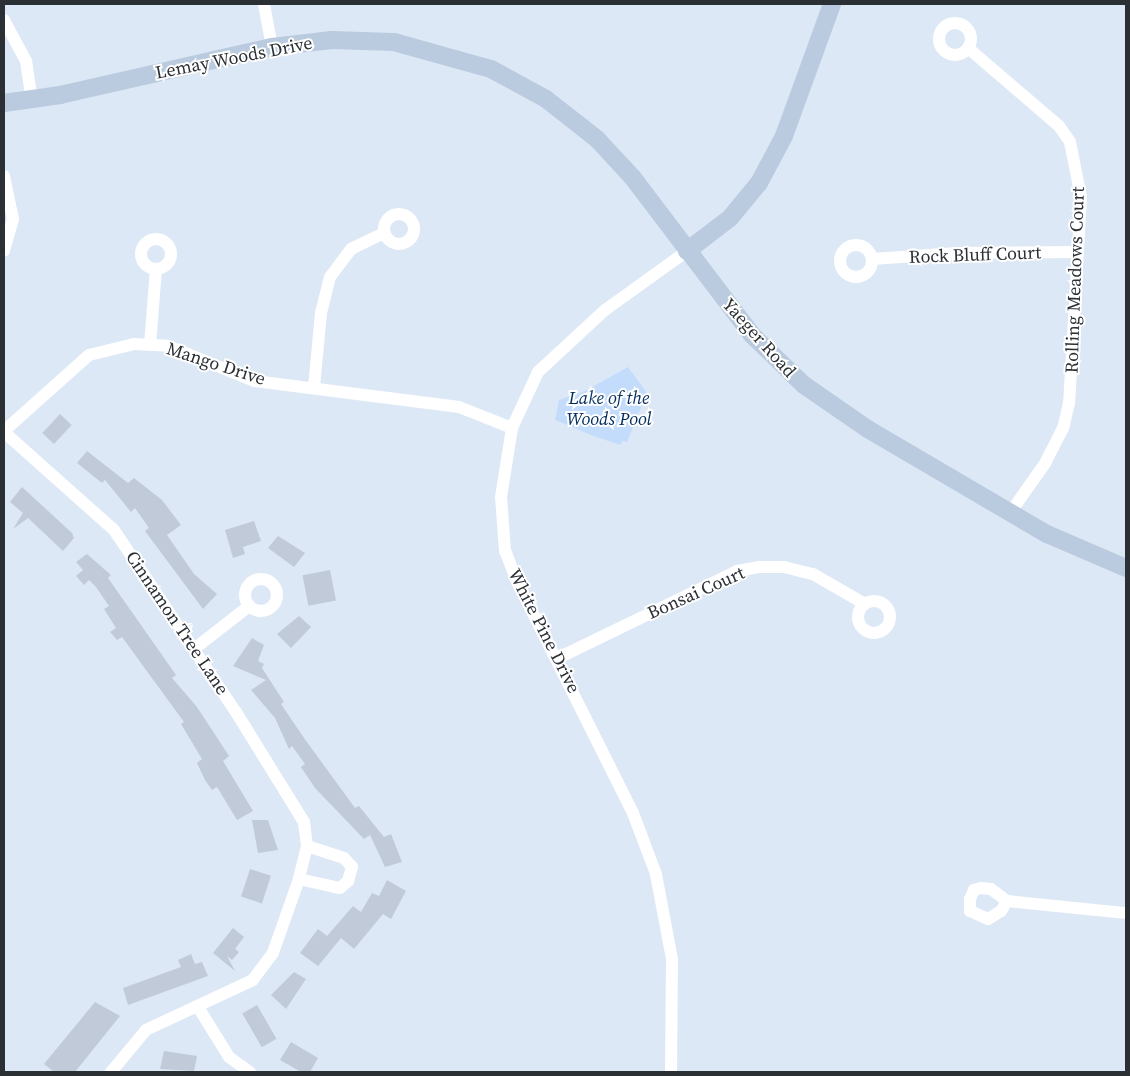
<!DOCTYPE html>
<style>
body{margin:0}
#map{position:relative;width:1130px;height:1076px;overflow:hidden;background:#dde8f6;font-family:"Source Serif 4",serif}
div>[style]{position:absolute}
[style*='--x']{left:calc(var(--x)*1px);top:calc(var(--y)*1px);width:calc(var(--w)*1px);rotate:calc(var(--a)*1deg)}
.green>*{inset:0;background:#c4dcfb}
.building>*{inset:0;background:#c0cad8;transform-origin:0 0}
.street>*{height:12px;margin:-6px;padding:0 6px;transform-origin:6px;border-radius:6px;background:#fff}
.street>.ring{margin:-6px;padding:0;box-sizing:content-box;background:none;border:12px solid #fff;border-radius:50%}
.secondary>*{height:18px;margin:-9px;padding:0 9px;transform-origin:9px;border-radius:9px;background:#bbcbdf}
span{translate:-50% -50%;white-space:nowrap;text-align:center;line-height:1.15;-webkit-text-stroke:4px #fff;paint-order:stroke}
.street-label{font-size:18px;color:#2b3035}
.park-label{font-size:18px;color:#002d5d;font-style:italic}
.frame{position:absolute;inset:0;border:5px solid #2b3035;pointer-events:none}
</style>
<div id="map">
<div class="green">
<i style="clip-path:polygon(628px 367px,647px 393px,627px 442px,622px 441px,621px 445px,596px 437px,555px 420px,559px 400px,585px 391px)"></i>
</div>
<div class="building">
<i style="left:60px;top:414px;width:16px;height:26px;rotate:43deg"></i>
<i style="clip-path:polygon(87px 451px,128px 483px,134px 478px,162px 500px,181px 525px,167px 535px,194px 574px,217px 594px,203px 609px,145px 531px,149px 528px,135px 508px,131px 512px,105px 480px,102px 483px,77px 463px)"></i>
<i style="clip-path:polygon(22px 487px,72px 533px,74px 538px,63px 551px,28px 518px,13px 529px,23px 513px,10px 502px)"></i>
<i style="clip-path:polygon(254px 521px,261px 541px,243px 547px,245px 554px,233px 558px,225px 530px)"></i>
<i style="clip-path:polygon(278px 536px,305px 553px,294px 567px,268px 548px)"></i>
<i style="clip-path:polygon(87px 554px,111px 575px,108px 578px,176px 675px,172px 678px,197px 707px,229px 756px,223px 761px,253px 811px,237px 820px,217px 787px,212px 790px,205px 780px,197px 763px,202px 759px,181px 724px,184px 722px,122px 637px,117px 640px,110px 632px,116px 628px,104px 609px,109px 606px,96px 587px,89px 580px,84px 585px,76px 576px,83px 570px,76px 562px)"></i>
<i style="left:330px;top:570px;width:31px;height:28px;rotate:79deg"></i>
<i style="clip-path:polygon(299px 616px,311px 627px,291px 648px,277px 634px)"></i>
<i style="clip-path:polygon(252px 638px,264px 645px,258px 661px,264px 664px,262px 668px,284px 702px,281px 704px,304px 738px,355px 808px,359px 806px,384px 837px,391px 834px,402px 862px,385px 867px,370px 835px,364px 839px,315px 788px,301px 767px,305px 764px,292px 746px,289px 749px,275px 718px,251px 690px,266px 680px,233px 666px)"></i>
<i style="clip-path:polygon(252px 820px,268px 820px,278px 850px,258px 853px)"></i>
<i style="left:250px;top:869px;width:22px;height:29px;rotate:18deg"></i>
<i style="clip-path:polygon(387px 880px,406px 891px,391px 919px,383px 914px,354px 949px,341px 938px,318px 966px,300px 953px,318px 929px,327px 936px,353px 906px,361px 912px,372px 893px,379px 896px)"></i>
<i style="clip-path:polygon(233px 928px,244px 937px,235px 949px,239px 952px,232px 960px,227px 956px,235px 971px,213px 953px)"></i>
<i style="clip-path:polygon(191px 954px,195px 964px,202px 962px,208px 976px,128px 1005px,123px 988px,181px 967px,178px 960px)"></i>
<i style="clip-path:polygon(294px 972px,306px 979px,286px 1009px,271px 995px)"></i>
<i style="clip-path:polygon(95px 1002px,120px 1016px,75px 1072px,54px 1072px,44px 1064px)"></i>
<i style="left:257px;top:1005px;width:39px;height:17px;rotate:60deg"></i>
<i style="clip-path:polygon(291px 1042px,318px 1058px,310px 1072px,301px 1072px,280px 1060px)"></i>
<i style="clip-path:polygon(164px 1051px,197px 1056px,194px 1071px,160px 1069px)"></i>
</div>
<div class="street">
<i style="--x:264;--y:4;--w:44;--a:79.5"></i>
<i style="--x:4;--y:20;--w:47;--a:61.8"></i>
<i style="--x:26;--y:61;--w:40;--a:81.5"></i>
<i class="ring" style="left:939px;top:23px;width:20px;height:20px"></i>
<i style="--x:968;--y:48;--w:120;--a:40.6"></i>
<i style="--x:1059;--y:126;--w:19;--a:55"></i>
<i style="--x:1070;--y:142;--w:56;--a:78.7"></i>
<i style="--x:1081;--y:197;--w:206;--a:93.3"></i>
<i style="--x:1069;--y:403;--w:26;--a:103"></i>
<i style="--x:1063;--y:428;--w:38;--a:117"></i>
<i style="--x:1046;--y:462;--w:62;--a:125.2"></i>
<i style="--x:4;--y:176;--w:44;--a:78.2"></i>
<i style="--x:13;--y:219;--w:33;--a:106"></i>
<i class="ring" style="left:384px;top:214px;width:18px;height:18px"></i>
<i class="ring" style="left:141px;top:239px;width:18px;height:18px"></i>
<i class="ring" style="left:840px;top:245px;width:20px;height:20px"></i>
<i style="--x:872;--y:259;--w:87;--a:-3.9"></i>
<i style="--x:959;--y:253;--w:119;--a:-0.5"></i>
<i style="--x:150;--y:345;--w:76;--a:-85.5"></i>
<i style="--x:314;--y:387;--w:74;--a:-84.6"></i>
<i style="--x:321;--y:313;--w:37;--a:-76"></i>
<i style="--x:330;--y:277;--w:35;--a:-53"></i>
<i style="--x:351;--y:249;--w:37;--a:-26"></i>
<i style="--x:4;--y:431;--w:114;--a:-41.8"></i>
<i style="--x:89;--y:355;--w:46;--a:-13.7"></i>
<i style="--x:134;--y:344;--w:34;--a:3"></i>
<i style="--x:168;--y:346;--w:93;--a:22.1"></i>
<i style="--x:254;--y:381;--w:207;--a:7.2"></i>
<i style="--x:459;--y:407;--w:57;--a:21.6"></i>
<i style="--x:4;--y:432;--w:147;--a:41.7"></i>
<i style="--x:114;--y:530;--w:219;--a:56.2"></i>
<i style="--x:236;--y:712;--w:129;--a:58.3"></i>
<i style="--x:304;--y:822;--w:24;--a:83"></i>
<i style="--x:307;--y:846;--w:34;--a:104"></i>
<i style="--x:299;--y:879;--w:78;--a:109.4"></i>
<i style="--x:273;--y:953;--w:34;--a:127"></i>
<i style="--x:253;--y:980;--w:118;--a:155"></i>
<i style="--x:146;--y:1030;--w:55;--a:129.8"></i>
<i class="ring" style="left:245px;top:579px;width:20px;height:20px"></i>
<i class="ring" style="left:858px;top:601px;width:20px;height:20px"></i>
<i style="--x:194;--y:649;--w:70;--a:-38"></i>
<i style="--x:558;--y:658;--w:199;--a:-25.9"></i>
<i style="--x:737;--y:571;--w:22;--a:-10"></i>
<i style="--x:759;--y:567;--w:25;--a:0"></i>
<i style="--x:784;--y:567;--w:30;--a:14"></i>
<i style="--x:813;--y:574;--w:60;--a:30"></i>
<i style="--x:299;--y:879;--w:42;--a:12.4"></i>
<i style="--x:340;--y:888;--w:11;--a:-41"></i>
<i style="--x:348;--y:881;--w:15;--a:-74"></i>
<i style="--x:352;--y:867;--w:12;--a:-132"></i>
<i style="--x:344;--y:858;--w:39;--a:-162"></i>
<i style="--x:1007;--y:901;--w:12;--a:121"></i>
<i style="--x:1001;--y:911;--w:15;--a:148"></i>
<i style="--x:988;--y:919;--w:20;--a:-156"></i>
<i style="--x:970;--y:911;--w:12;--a:-90"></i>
<i style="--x:970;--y:899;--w:10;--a:-66"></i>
<i style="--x:974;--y:890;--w:7;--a:-16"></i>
<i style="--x:981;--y:888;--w:10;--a:6"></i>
<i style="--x:991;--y:889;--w:20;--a:37"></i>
<i style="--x:1007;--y:901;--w:120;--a:5.8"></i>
<i style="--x:198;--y:1007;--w:59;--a:58.2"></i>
<i style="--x:229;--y:1057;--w:26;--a:36"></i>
<i style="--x:671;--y:1072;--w:113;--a:-89.5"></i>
<i style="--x:672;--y:959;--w:86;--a:-100.7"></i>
<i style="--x:656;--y:874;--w:65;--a:-110.7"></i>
<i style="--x:633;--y:813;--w:262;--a:-116.6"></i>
<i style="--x:516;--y:579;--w:30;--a:-111"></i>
<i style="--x:505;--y:551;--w:54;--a:-94.2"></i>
<i style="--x:501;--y:497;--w:70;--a:-80.9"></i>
<i style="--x:512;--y:428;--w:62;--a:-65.1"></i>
<i style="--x:538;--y:372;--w:91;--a:-42.8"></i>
<i style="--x:605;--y:310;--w:101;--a:-35.7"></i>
</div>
<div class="secondary">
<i style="--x:4;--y:103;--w:57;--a:-8.1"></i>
<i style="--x:60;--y:95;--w:217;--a:-12.8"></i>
<i style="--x:272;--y:47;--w:60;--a:-6.7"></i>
<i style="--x:332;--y:40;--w:62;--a:1.8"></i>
<i style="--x:394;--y:42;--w:101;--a:15.6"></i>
<i style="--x:491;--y:69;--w:63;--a:28.6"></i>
<i style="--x:546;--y:99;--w:65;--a:38.1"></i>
<i style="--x:597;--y:139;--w:53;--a:47.3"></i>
<i style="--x:633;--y:178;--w:197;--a:52.8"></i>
<i style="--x:752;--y:335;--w:72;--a:43.9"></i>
<i style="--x:804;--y:385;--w:75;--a:34.7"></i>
<i style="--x:866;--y:428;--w:210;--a:30.4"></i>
<i style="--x:1047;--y:534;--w:86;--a:23.3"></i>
<i style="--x:687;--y:251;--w:54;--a:-37.5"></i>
<i style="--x:730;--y:218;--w:45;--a:-50.4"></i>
<i style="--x:759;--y:183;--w:53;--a:-62"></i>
<i style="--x:784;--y:136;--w:140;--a:-70"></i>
</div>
<div class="street-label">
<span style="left:234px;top:58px;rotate:-11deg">Lemay Woods Drive</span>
<span style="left:975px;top:255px;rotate:-2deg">Rock Bluff Court</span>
<span style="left:1075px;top:280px;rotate:-88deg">Rolling Meadows Court</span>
<span style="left:759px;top:338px;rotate:48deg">Yaeger Road</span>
<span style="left:216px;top:364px;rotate:18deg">Mango Drive</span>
<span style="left:696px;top:593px;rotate:-24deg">Bonsai Court</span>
<span style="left:177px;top:623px;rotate:56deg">Cinnamon Tree Lane</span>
<span style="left:544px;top:631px;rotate:63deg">White Pine Drive</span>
</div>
<div class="park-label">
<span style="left:609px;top:409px">Lake of the<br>Woods Pool</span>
</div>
<div class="frame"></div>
</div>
